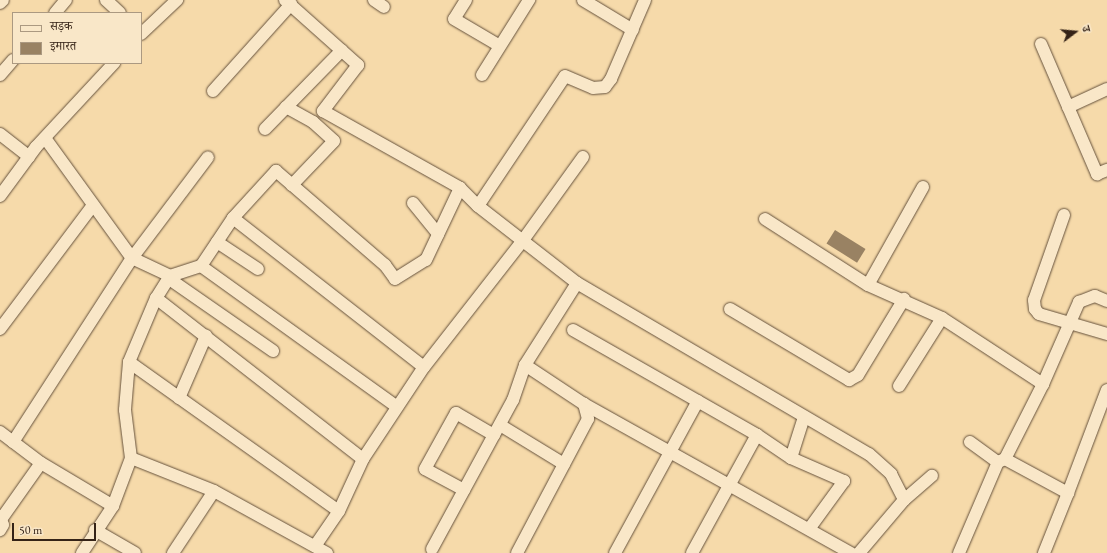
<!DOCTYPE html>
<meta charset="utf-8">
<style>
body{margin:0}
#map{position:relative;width:1107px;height:553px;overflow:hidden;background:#f6daaa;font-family:"EB Garamond","Noto Serif Devanagari",serif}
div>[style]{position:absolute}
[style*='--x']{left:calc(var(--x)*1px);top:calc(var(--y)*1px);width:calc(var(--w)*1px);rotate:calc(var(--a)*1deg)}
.building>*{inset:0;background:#998263;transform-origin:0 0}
.roads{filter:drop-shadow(0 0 1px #65513c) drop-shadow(0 0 1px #65513c)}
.minor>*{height:12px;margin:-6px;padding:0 6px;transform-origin:6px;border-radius:6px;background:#f9e7c8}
span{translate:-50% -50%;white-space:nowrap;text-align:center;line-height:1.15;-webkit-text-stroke:3.5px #f9e7c8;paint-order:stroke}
.legend{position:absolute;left:12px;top:12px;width:130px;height:52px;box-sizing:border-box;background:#f9e7c8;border:1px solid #ab9981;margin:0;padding:5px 7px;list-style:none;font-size:12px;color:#352317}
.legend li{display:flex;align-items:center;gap:8px;height:20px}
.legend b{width:20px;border:1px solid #ab9981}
.north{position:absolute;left:1055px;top:12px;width:40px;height:40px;-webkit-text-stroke:3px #f9e7c8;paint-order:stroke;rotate:74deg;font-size:11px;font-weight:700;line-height:16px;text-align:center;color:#352317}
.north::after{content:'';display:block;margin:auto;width:14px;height:18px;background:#352317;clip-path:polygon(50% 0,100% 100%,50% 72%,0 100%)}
.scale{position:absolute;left:12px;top:523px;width:84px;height:18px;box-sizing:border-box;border:2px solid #352317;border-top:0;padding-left:5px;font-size:12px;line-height:14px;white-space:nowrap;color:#352317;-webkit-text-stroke:3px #f9e7c8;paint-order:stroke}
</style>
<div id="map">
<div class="building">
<i style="left:835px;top:230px;width:36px;height:16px;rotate:32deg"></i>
</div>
<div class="roads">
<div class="minor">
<i style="--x:106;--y:0;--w:19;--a:43"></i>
<i style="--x:285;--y:0;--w:98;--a:41.7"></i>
<i style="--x:358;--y:65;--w:58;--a:127.3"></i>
<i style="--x:323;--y:111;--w:157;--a:29.3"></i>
<i style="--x:460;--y:188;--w:25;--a:45"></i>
<i style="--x:478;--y:206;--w:156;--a:-56.2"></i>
<i style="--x:565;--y:76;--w:30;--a:23"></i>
<i style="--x:593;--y:88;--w:12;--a:-5"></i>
<i style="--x:605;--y:87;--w:10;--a:-53"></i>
<i style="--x:611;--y:79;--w:86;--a:-66.7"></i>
<i style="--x:374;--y:0;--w:12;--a:35"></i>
<i style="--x:466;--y:0;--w:22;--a:122"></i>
<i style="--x:454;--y:19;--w:53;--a:30.4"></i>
<i style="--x:583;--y:0;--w:58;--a:31"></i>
<i style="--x:0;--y:3;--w:4;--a:-45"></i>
<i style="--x:55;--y:13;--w:17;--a:-50"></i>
<i style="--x:141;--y:34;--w:50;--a:-43.4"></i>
<i style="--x:1041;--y:44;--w:142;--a:66.7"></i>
<i style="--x:1097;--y:174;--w:11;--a:-22"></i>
<i style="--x:0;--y:75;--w:20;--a:-49"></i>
<i style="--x:482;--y:75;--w:89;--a:-57.9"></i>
<i style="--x:213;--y:91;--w:117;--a:-48.1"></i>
<i style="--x:286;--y:107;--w:31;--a:29"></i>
<i style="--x:313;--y:122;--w:28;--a:42"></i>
<i style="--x:334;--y:141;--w:61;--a:133.7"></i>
<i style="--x:1068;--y:107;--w:43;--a:-24.8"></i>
<i style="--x:265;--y:129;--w:110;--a:-45.7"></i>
<i style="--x:0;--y:134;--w:37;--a:38"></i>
<i style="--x:45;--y:138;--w:148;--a:54.1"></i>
<i style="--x:132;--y:258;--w:42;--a:25.3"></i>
<i style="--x:170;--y:276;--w:26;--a:122"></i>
<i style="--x:156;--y:298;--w:69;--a:112.9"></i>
<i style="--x:129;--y:362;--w:48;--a:94.8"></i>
<i style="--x:125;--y:410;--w:48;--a:82.9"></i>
<i style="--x:131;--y:458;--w:89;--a:21.7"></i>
<i style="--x:214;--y:491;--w:129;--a:28.8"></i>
<i style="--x:923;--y:187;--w:112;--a:119.3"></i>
<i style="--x:868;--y:285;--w:81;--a:24"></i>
<i style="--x:942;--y:318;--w:121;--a:33.2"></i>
<i style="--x:1043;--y:384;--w:84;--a:116.9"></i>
<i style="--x:1005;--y:459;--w:8;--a:157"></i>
<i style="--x:998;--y:462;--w:99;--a:113.2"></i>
<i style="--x:0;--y:196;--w:61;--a:-53.7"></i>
<i style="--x:36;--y:147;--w:115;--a:-47.1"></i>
<i style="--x:413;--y:203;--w:40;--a:51"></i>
<i style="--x:478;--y:206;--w:125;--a:37.9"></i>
<i style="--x:577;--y:283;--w:338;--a:30.4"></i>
<i style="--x:869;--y:454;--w:30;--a:42"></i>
<i style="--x:891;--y:474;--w:29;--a:63"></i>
<i style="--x:1064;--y:215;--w:90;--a:109.4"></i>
<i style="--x:1034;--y:300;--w:9;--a:84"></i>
<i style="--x:1035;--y:309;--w:6;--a:51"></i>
<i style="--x:1039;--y:314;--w:71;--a:16.4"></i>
<i style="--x:233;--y:218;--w:242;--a:38"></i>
<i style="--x:765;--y:219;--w:122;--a:32.7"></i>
<i style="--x:217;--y:242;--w:49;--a:33.4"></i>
<i style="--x:201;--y:266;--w:241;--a:35.7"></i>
<i style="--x:170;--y:276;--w:33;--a:-18"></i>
<i style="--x:201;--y:266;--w:58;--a:-56.3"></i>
<i style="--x:233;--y:218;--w:64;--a:-47.5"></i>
<i style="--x:276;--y:171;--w:144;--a:40.8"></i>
<i style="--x:385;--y:265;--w:17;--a:54"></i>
<i style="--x:395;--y:279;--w:36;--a:-32"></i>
<i style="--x:426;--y:260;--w:80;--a:-64.7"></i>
<i style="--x:168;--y:278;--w:128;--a:34.8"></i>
<i style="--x:156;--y:298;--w:262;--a:37.9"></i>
<i style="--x:730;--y:309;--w:139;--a:30.8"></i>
<i style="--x:849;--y:380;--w:10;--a:-29"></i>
<i style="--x:858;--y:375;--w:89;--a:-58.8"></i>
<i style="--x:0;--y:329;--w:155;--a:-53.1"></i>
<i style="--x:573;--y:330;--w:212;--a:29.7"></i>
<i style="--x:129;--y:362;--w:257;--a:35.4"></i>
<i style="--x:525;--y:365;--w:71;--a:33.5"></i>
<i style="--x:584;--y:404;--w:306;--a:29.2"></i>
<i style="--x:1043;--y:384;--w:90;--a:-66.3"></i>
<i style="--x:1079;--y:302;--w:17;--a:-21"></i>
<i style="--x:1095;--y:296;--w:13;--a:23"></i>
<i style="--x:899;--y:386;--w:80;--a:-57.7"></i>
<i style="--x:179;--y:398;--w:68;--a:-66.5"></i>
<i style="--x:500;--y:425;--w:75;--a:31.4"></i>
<i style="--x:0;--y:432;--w:51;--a:37.1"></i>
<i style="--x:41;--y:463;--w:84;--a:30.8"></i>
<i style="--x:13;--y:442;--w:219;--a:-57.1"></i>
<i style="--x:132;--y:258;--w:126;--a:-53"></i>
<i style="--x:970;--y:442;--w:34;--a:36"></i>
<i style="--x:791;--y:458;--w:58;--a:23.5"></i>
<i style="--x:844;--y:481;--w:59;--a:126.1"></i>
<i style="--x:1005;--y:459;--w:72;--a:28.4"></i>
<i style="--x:1068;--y:493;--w:65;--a:111.8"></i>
<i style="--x:464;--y:490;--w:44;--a:-151.7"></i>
<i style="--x:425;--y:469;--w:64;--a:-61"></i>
<i style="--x:456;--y:413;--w:44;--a:30.1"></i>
<i style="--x:1068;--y:493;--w:110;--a:-69.3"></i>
<i style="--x:0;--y:516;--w:9;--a:72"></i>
<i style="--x:3;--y:525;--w:6;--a:121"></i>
<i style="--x:2;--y:518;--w:67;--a:-54.7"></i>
<i style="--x:95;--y:530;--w:46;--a:29.9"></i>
<i style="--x:315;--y:546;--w:42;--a:-55.6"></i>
<i style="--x:339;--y:511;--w:57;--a:-65.2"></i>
<i style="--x:363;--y:459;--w:110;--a:-56.5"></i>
<i style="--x:424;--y:367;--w:157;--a:-52"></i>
<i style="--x:521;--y:243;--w:106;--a:-54.2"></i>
<i style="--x:432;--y:549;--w:170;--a:-61.5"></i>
<i style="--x:513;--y:400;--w:37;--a:-71"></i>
<i style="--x:525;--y:365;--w:97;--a:-57.6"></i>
<i style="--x:82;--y:553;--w:56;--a:-56.6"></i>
<i style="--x:113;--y:506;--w:51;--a:-69.4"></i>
<i style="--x:173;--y:553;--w:74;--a:-56.5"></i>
<i style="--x:517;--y:553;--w:152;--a:-62.1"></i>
<i style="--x:588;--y:419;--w:16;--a:-105"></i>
<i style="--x:615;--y:553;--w:173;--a:-61.4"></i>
<i style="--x:692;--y:553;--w:135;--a:-61.2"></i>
<i style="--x:757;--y:435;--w:41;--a:34.1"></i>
<i style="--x:791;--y:458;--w:43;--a:-72.4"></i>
<i style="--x:859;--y:553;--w:70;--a:-49.7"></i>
<i style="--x:904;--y:500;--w:37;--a:-41"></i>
</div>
</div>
<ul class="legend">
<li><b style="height:5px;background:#f9e7c8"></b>सड़क</li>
<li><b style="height:11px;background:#998263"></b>इमारत</li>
</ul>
<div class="north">उ</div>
<div class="scale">50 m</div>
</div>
